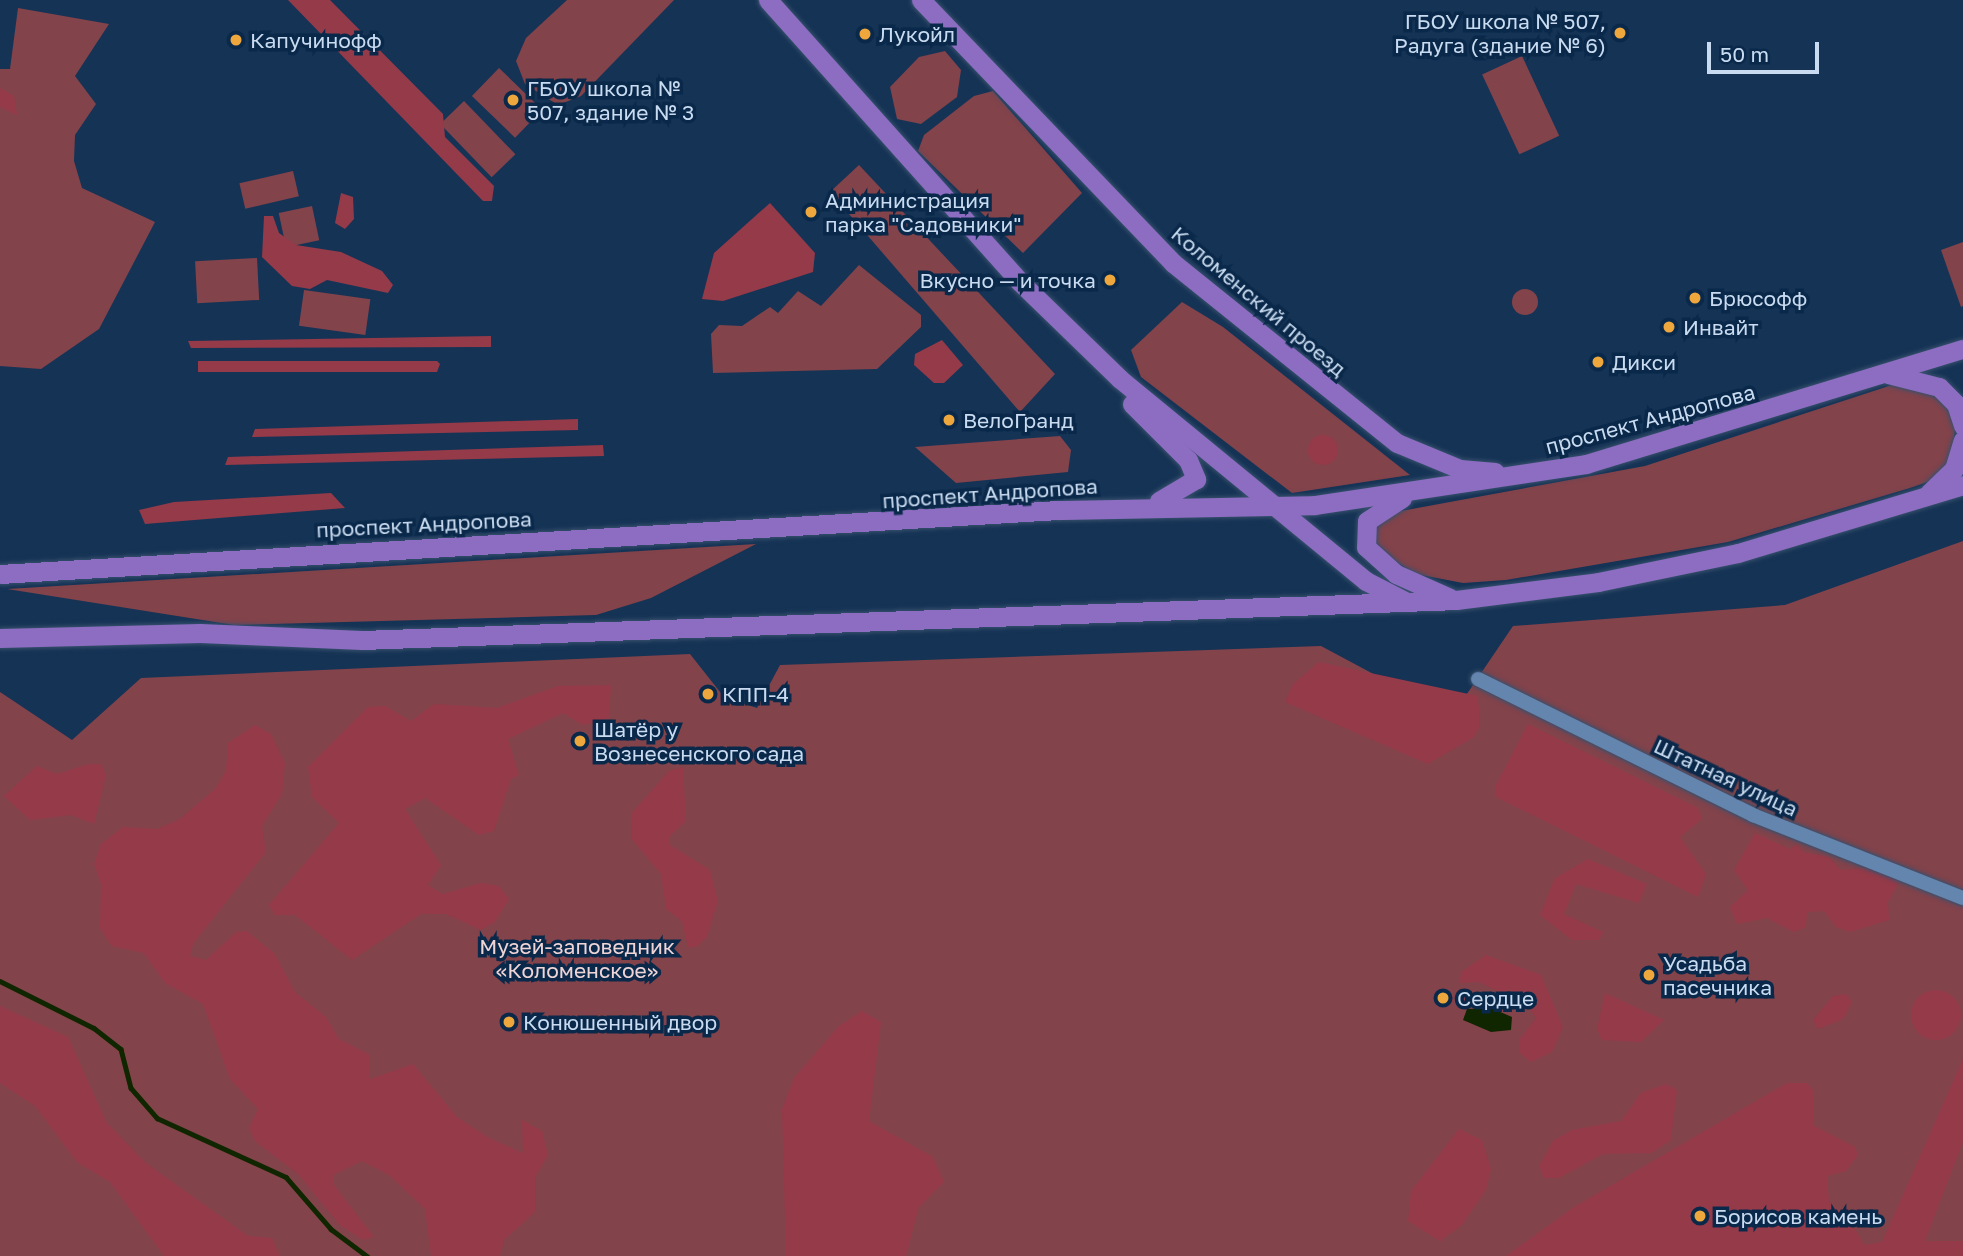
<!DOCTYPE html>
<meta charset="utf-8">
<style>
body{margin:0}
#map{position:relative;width:1963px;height:1256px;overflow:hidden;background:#153355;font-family:"Golos Text",sans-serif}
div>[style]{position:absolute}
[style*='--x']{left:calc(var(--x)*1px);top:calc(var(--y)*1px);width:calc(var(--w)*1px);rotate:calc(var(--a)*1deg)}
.green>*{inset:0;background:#83434b;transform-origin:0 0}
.round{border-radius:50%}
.forest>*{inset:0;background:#953a49}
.water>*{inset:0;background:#102600}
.stream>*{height:4.5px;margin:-2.25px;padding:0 2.25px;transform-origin:2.25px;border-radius:2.25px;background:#102600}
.roads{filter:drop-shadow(0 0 2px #38506d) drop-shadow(0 0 2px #38506d)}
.minor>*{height:14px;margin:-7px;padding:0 7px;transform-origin:7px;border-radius:7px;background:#6485ad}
.major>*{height:19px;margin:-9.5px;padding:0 9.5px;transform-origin:9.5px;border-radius:9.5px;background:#8d6dc1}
.dots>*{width:19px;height:19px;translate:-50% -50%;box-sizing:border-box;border:4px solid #0a294a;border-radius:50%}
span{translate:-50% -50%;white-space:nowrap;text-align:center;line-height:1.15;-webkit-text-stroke:7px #0a294a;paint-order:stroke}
.poi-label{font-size:21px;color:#c9dbf0}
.right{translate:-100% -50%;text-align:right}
.left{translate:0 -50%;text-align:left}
.street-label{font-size:21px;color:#c9dbf0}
.park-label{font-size:21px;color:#f0d5d7}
.scale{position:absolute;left:1707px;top:42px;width:112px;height:32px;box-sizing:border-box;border:4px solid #c9dbf0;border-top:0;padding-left:9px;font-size:21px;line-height:24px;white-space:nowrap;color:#c9dbf0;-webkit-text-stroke:5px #0a294a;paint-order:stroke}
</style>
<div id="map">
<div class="green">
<i style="clip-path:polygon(567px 0,674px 0,581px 96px,558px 105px,525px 84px,516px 61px,526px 38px)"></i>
<i style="clip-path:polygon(18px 8px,109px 24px,75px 76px,96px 104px,75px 135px,74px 161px,82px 188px,155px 222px,99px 329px,41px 369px,0 366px,0 69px,10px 69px)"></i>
<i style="clip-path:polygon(945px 51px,961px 70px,957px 97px,921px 124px,897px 119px,890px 87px,919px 57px)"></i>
<i style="left:1522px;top:56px;width:88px;height:44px;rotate:65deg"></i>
<i style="left:499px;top:68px;width:60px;height:39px;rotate:44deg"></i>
<i style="clip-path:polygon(993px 91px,1082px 193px,1023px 253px,918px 151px,924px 135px,974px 96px)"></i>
<i style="left:464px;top:101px;width:74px;height:33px;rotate:46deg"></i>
<i style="clip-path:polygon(859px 165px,1055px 374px,1020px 412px,830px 192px)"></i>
<i style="left:293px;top:171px;width:26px;height:55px;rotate:77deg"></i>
<i style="left:312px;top:206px;width:35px;height:34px;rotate:78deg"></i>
<i style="clip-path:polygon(1963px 242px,1963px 306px,1961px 307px,1941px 250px)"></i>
<i style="left:257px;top:258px;width:42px;height:62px;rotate:87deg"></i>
<i style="clip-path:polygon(859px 265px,921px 315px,921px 327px,877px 369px,713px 373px,711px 334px,719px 325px,742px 326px,770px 307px,778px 313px,798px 291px,821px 306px)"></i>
<i class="round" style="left:1512px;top:289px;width:26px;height:26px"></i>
<i style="left:304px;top:290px;width:67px;height:36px;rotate:8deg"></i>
<i style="clip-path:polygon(1182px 302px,1223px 327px,1410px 475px,1292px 493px,1141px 377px,1131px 350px)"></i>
<i style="clip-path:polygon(1898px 383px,1920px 384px,1947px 407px,1955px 429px,1952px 458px,1933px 480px,1910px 488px,1728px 542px,1506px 580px,1463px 583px,1416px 574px,1377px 550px,1373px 529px,1381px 518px,1401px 511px,1645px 466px)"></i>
<i style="clip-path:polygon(1060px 436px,1071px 450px,1068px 472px,956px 483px,915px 447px)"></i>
<i style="clip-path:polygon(1963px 541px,1963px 1256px,0 1256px,0 692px,72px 740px,141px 678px,690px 654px,724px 697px,757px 708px,780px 665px,1321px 646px,1452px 716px,1513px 626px,1785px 605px)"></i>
<i style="clip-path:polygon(756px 544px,651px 598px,596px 615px,234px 625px,7px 589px)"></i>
</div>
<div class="forest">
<i style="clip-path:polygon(288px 0,330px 0,443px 114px,445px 137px,494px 186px,492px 201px,483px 201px)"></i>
<i style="clip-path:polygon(0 88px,14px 96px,17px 115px,0 107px)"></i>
<i style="clip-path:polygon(341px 193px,353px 197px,354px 219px,345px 229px,335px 223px)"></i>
<i style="clip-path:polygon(770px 203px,815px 253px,813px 272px,723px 301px,702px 299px,714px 253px)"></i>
<i style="clip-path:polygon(264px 216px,273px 216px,279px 233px,296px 245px,341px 252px,382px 271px,393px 285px,388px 293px,327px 280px,310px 289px,292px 286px,262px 257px)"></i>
<i style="clip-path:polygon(491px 336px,491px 347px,191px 348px,188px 341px)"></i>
<i style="clip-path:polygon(942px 340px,963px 365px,944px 383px,934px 383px,914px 365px,915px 354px)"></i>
<i style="clip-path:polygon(198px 361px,437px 361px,440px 364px,437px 372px,198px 372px)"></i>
<i style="clip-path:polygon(578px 419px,578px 430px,252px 437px,255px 429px)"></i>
<i class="round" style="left:1308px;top:435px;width:30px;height:30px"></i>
<i style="clip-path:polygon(603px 445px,604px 456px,225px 465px,228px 457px)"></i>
<i style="clip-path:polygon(331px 493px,345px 508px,145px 524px,139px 510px,174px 502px)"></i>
<i style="clip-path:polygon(1319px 662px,1478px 696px,1480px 726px,1474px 737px,1428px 764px,1285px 702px,1293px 684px)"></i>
<i style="clip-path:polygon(611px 685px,609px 718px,583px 725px,563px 713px,508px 739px,519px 775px,511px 779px,494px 831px,479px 835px,425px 798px,405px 809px,441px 865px,428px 885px,443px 894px,481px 883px,499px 886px,509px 899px,495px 922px,481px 930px,446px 914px,421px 914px,352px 960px,295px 915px,275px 915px,269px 905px,339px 823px,312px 797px,308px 767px,368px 707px,385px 706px,411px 721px,434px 704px,497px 708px,558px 686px)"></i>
<i style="clip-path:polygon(1528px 724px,1698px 808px,1702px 819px,1680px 837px,1706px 874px,1698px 897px,1496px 797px,1495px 787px)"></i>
<i style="clip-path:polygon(255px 725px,271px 734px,285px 763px,282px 794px,262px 826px,266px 852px,193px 944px,190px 956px,206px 960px,236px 932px,247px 931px,275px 954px,295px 992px,326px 1017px,339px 1039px,370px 1055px,370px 1079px,413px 1064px,457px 1117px,489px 1138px,523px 1153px,522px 1120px,542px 1131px,548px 1155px,536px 1176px,535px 1212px,504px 1240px,500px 1256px,431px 1256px,425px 1209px,389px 1175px,362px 1161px,333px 1175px,334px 1185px,374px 1237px,363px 1240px,340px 1225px,298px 1174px,255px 1141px,249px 1128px,258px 1109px,230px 1079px,203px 1004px,165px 983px,144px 953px,112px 946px,100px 928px,101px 884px,94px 864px,101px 844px,123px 827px,157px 829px,180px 819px,215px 789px,226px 771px,228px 743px)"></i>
<i style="clip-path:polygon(89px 764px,101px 764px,106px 775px,94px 824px,71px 815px,30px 820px,4px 796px,37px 766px,57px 774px)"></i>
<i style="clip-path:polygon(683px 767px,686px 821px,669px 837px,670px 845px,710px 870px,718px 901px,707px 937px,696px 947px,688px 947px,682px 921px,666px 909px,661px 874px,632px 839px,631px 822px,631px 814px,669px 771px)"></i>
<i style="clip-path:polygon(1755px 833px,1790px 849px,1797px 844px,1803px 852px,1829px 857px,1841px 870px,1874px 867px,1891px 874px,1898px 884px,1888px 902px,1889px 920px,1850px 932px,1836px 927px,1824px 911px,1807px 912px,1806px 927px,1794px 932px,1767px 918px,1737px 924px,1730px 907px,1748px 890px,1734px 870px)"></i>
<i style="clip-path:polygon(1588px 859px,1647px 884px,1639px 903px,1576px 884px,1564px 914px,1603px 932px,1599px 940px,1572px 940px,1540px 915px,1555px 878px)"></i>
<i style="clip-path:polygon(1486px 955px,1541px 975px,1563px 1027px,1552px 1052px,1531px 1062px,1519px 1052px,1519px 1040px,1536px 1018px,1528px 1006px,1479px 982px,1460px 983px,1461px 972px)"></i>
<i class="round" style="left:1911px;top:990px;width:50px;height:50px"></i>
<i style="clip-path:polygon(1605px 993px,1664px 1020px,1641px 1042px,1602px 1040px,1597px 1029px)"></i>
<i style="clip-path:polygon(1846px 994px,1852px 1002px,1843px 1019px,1818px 1029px,1813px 1020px,1833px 996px)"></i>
<i style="clip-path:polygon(0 1006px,68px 1037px,107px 1123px,146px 1163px,248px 1236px,272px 1238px,280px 1256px,164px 1256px,110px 1182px,77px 1162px,35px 1106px,0 1083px)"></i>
<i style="clip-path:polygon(862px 1011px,881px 1022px,869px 1121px,933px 1157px,944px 1182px,919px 1207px,906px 1256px,786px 1256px,782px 1109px,794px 1078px,839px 1026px)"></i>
<i style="clip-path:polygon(1963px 1059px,1963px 1142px,1925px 1241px,1963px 1241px,1963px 1256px,1506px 1256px,1574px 1207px,1787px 1083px,1807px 1083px,1813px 1090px,1813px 1125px,1855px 1147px,1858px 1155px,1846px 1171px,1827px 1176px,1829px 1202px,1850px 1220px,1864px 1245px,1882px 1242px)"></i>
<i style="clip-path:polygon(1666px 1084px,1677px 1090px,1671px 1140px,1652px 1153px,1603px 1154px,1559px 1178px,1544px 1178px,1539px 1166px,1553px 1141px,1572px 1130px,1621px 1121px,1641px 1093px)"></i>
<i style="clip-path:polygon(1459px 1129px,1482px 1140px,1491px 1169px,1486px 1190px,1462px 1225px,1440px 1241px,1408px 1221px,1411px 1191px)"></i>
</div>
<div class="water">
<i style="clip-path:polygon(1491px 1008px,1512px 1017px,1511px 1030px,1491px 1032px,1463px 1020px,1467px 1009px)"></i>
</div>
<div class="stream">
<i style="--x:0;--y:981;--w:105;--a:26.6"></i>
<i style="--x:94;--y:1028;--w:34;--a:38"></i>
<i style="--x:121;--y:1049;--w:40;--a:75.6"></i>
<i style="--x:131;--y:1088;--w:40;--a:49"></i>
<i style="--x:157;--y:1118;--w:142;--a:24.6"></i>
<i style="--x:286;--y:1177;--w:69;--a:49.1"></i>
<i style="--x:331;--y:1229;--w:45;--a:36.9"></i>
</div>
<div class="roads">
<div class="minor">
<i style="--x:1478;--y:679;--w:307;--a:26.3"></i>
<i style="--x:1753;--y:815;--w:226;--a:21.6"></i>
</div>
<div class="major">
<i style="--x:768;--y:0;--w:378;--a:48.2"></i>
<i style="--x:1020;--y:282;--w:139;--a:44.1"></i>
<i style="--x:1120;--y:379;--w:318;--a:39.4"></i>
<i style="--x:1366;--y:581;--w:44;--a:27.1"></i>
<i style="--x:921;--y:0;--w:364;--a:46.2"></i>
<i style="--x:1173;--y:263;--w:287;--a:38.8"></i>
<i style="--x:1397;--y:443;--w:68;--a:22.4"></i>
<i style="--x:1460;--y:469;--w:35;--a:5"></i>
<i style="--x:1888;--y:374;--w:53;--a:14.3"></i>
<i style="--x:1939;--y:387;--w:24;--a:45"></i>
<i style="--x:1956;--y:404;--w:23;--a:72"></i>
<i style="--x:1132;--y:404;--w:79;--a:45"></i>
<i style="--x:1188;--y:460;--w:21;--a:67"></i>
<i style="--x:1196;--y:479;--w:43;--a:149.3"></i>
<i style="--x:1929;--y:493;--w:35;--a:-44"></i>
<i style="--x:1954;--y:469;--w:30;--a:-73"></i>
<i style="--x:1402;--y:498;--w:42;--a:146.7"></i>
<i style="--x:1367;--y:521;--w:26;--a:92"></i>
<i style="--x:1366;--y:547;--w:40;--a:42"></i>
<i style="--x:1396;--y:574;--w:59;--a:24"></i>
<i style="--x:0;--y:574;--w:1061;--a:-3.46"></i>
<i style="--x:1059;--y:510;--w:256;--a:-1.1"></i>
<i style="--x:1315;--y:505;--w:274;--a:-8.6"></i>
<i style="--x:1586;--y:464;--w:394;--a:-17"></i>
<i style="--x:0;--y:638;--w:200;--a:-1.4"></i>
<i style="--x:200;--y:633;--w:162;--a:2.5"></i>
<i style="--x:362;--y:640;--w:1095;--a:-2.09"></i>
<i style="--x:1456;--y:600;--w:143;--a:-7.2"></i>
<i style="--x:1598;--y:582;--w:143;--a:-11.7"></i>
<i style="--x:1738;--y:553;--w:235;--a:-16.8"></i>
</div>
</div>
<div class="dots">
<i style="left:1620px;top:33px;background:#eea73d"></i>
<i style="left:865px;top:34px;background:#eea73d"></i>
<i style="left:236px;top:40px;background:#eea73d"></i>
<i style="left:513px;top:100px;background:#eea73d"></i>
<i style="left:811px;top:212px;background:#eea73d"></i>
<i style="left:1110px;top:280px;background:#eea73d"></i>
<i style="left:1695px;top:298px;background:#eea73d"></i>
<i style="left:1669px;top:327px;background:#eea73d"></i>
<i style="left:1598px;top:362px;background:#eea73d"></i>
<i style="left:949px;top:420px;background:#eea73d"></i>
<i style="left:708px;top:694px;background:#eea73d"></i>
<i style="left:580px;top:741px;background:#eea73d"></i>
<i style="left:1649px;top:975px;background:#eea73d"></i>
<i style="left:1443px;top:998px;background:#eea73d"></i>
<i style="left:509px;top:1022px;background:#eea73d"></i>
<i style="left:1700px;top:1216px;background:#eea73d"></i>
</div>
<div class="poi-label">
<span class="right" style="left:1606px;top:33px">ГБОУ школа № 507,<br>Радуга (здание № 6)</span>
<span class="left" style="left:879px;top:34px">Лукойл</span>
<span class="left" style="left:250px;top:40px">Капучинофф</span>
<span class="left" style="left:527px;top:100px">ГБОУ школа №<br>507, здание № 3</span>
<span class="left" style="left:825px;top:212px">Администрация<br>парка "Садовники"</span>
<span class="right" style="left:1096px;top:280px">Вкусно — и точка</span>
<span class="left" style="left:1709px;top:298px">Брюсофф</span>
<span class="left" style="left:1683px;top:327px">Инвайт</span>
<span class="left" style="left:1612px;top:362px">Дикси</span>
<span class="left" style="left:963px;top:420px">ВелоГранд</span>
<span class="left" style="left:722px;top:694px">КПП-4</span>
<span class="left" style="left:594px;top:741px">Шатёр у<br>Вознесенского сада</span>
<span class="left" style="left:1663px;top:975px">Усадьба<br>пасечника</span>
<span class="left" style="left:1457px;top:998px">Сердце</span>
<span class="left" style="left:523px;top:1022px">Конюшенный двор</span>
<span class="left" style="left:1714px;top:1216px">Борисов камень</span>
</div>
<div class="street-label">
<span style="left:1259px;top:301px;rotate:40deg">Коломенский проезд</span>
<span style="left:1650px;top:419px;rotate:-15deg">проспект Андропова</span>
<span style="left:990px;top:493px;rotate:-4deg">проспект Андропова</span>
<span style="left:424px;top:524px;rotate:-3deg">проспект Андропова</span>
<span style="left:1726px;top:777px;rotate:25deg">Штатная улица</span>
</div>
<div class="park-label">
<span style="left:577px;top:958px">Музей-заповедник<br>«Коломенское»</span>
</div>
<div class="scale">50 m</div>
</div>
